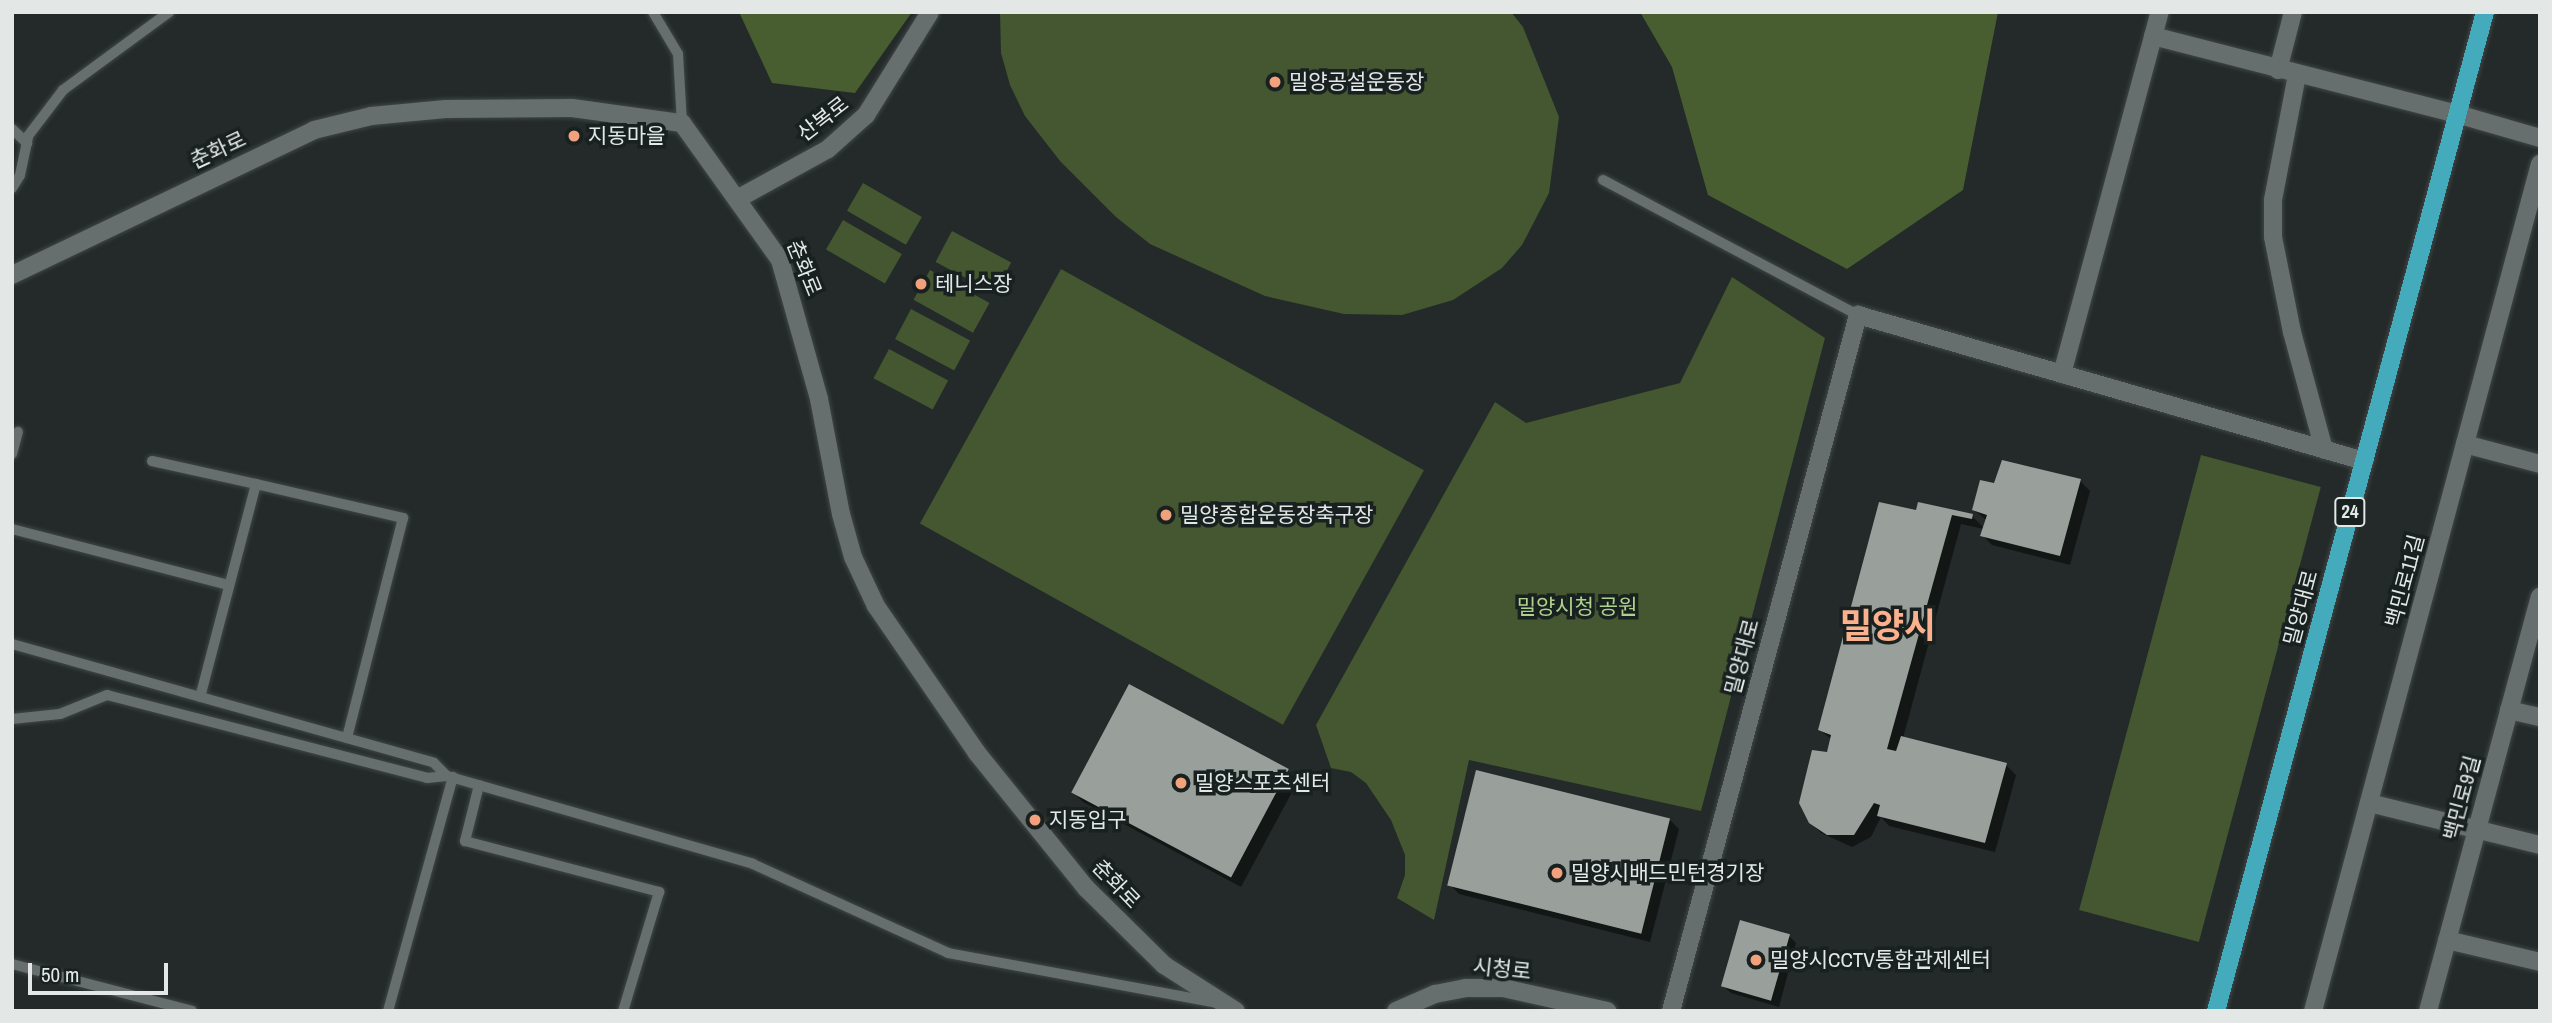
<!DOCTYPE html>
<meta charset="utf-8">
<style>
body{margin:0}
#map{position:relative;width:2552px;height:1023px;overflow:hidden;background:#232a29;font-family:"Archivo Narrow","Noto Sans KR",sans-serif}
div>[style]{position:absolute}
[style*='--x']{left:calc(var(--x)*1px);top:calc(var(--y)*1px);width:calc(var(--w)*1px);rotate:calc(var(--a)*1deg)}
.green>*{inset:0;background:#445730;transform-origin:0 0}
.forest>*{inset:0;background:#485e31}
.shadow>*{inset:0;background:#0007}
.building>*{inset:0;background:#99a09b;transform-origin:0 0}
.roads{filter:drop-shadow(0 0 2px #404645) drop-shadow(0 0 2px #404645)}
.lane>*{height:10px;margin:-5px;padding:0 5px;transform-origin:5px;border-radius:5px;background:#676f6e}
.street>*{height:18px;margin:-9px;padding:0 9px;transform-origin:9px;border-radius:9px;background:#676f6e}
.secondary>*{height:18px;margin:-9px;padding:0 9px;transform-origin:9px;border-radius:9px;background:#676f6e}
.primary>*{height:18px;margin:-9px;padding:0 9px;transform-origin:9px;border-radius:9px;background:#44abbd}
.dots>*{width:19px;height:19px;translate:-50% -50%;box-sizing:border-box;border:4px solid #192120;border-radius:50%}
span{translate:-50% -50%;white-space:nowrap;text-align:center;line-height:1.15;-webkit-text-stroke:7px #192120;paint-order:stroke}
.shield-label span{padding:2px 5px;background:#192120;border:2px solid;border-radius:5px;-webkit-text-stroke-width:0}
.shield-label{font-size:19px;color:#e3e8e7;font-weight:700}
.poi-label{font-size:21px;color:#e3e8e7}
.left{translate:0 -50%;text-align:left}
.street-label{font-size:21px;color:#e3e8e7}
.park-label{font-size:21px;color:#aed28b}
.town-label{font-size:35px;color:#fbb18d;font-weight:700}
.frame{position:absolute;inset:0;border:14px solid #e3e8e7;pointer-events:none}
.scale{position:absolute;left:28px;top:963px;width:140px;height:32px;box-sizing:border-box;border:4px solid #e3e8e7;border-top:0;padding-left:9px;font-size:21px;line-height:24px;white-space:nowrap;color:#e3e8e7;-webkit-text-stroke:5px #192120;paint-order:stroke}
</style>
<div id="map">
<div class="green">
<i style="clip-path:polygon(1000px 12px,1511px 12px,1523px 27px,1559px 117px,1549px 193px,1522px 245px,1502px 268px,1453px 300px,1402px 315px,1344px 314px,1265px 296px,1150px 244px,1116px 217px,1060px 161px,1025px 116px,1010px 85px,1001px 53px)"></i>
<i style="left:863px;top:183px;width:68px;height:32px;rotate:30deg"></i>
<i style="left:843px;top:220px;width:68px;height:34px;rotate:30deg"></i>
<i style="left:952px;top:231px;width:67px;height:35px;rotate:28deg"></i>
<i style="left:1061px;top:269px;width:415px;height:291px;rotate:29deg"></i>
<i style="left:930px;top:270px;width:68px;height:34px;rotate:29deg"></i>
<i style="clip-path:polygon(1732px 277px,1825px 338px,1701px 811px,1469px 760px,1434px 920px,1397px 898px,1405px 875px,1405px 855px,1391px 820px,1366px 783px,1351px 772px,1331px 768px,1316px 725px,1495px 402px,1526px 423px,1680px 383px)"></i>
<i style="left:911px;top:309px;width:67px;height:34px;rotate:28deg"></i>
<i style="left:889px;top:349px;width:67px;height:33px;rotate:28deg"></i>
<i style="left:2201px;top:455px;width:124px;height:471px;rotate:15deg"></i>
</div>
<div class="forest">
<i style="clip-path:polygon(739px 12px,912px 12px,855px 93px,772px 83px)"></i>
<i style="clip-path:polygon(1640px 12px,1998px 12px,1963px 190px,1847px 269px,1708px 195px,1672px 67px)"></i>
</div>
<div class="shadow">
<i style="clip-path:polygon(2080px 481px,2090px 491px,2070px 565px,1992px 545px,1982px 535px,1984px 529px,1961px 524px,1903px 738px,2006px 765px,2016px 775px,1995px 852px,1889px 826px,1881px 817px,1871px 837px,1852px 847px,1821px 833px,1810px 822px,1832px 740px,1820px 730px,1918px 512px,1972px 516px,1985px 529px,1987px 521px,1974px 510px,1995px 486px)"></i>
<i style="clip-path:polygon(1288px 771px,1298px 781px,1241px 887px,1083px 802px,1073px 792px)"></i>
<i style="clip-path:polygon(1669px 819px,1679px 829px,1650px 942px,1459px 894px,1449px 884px)"></i>
<i style="clip-path:polygon(1789px 936px,1796px 943px,1779px 1007px,1731px 993px,1723px 986px)"></i>
</div>
<div class="building">
<i style="clip-path:polygon(2002px 460px,2081px 479px,2060px 556px,1980px 536px,1987px 515px,1972px 510px,1980px 480px,1994px 483px)"></i>
<i style="clip-path:polygon(1879px 502px,1916px 510px,1918px 502px,1973px 514px,1972px 519px,1952px 515px,1887px 749px,1896px 751px,1901px 736px,2007px 763px,1985px 843px,1877px 816px,1880px 805px,1874px 803px,1854px 835px,1827px 835px,1809px 823px,1799px 803px,1812px 750px,1827px 752px,1831px 735px,1818px 730px)"></i>
<i style="left:1129px;top:684px;width:181px;height:123px;rotate:28deg"></i>
<i style="left:1476px;top:770px;width:200px;height:119px;rotate:14deg"></i>
<i style="left:1740px;top:920px;width:52px;height:69px;rotate:16deg"></i>
</div>
<div class="roads">
<div class="lane">
<i style="--x:653;--y:12;--w:49;--a:59.2"></i>
<i style="--x:678;--y:54;--w:69;--a:86.7"></i>
<i style="--x:12;--y:129;--w:21;--a:43"></i>
<i style="--x:1603;--y:180;--w:289;--a:27.9"></i>
<i style="--x:12;--y:188;--w:15;--a:-58"></i>
<i style="--x:20;--y:175;--w:40;--a:-78"></i>
<i style="--x:28;--y:136;--w:58;--a:-52.7"></i>
<i style="--x:63;--y:90;--w:132;--a:-36.3"></i>
<i style="--x:12;--y:454;--w:23;--a:-75"></i>
<i style="--x:152;--y:461;--w:107;--a:12.5"></i>
<i style="--x:256;--y:484;--w:220;--a:104.7"></i>
<i style="--x:256;--y:484;--w:151;--a:13"></i>
<i style="--x:403;--y:518;--w:227;--a:104.3"></i>
<i style="--x:12;--y:529;--w:224;--a:14.5"></i>
<i style="--x:12;--y:644;--w:438;--a:15.7"></i>
<i style="--x:434;--y:763;--w:18;--a:45"></i>
<i style="--x:12;--y:719;--w:48;--a:-5.9"></i>
<i style="--x:60;--y:714;--w:51;--a:-22"></i>
<i style="--x:107;--y:695;--w:331;--a:14.5"></i>
<i style="--x:427;--y:778;--w:20;--a:-6"></i>
<i style="--x:447;--y:776;--w:318;--a:16"></i>
<i style="--x:753;--y:864;--w:214;--a:24.5"></i>
<i style="--x:948;--y:953;--w:275;--a:10.5"></i>
<i style="--x:479;--y:785;--w:58;--a:104"></i>
<i style="--x:465;--y:841;--w:201;--a:14.7"></i>
<i style="--x:659;--y:892;--w:124;--a:106.8"></i>
<i style="--x:12;--y:964;--w:186;--a:14.6"></i>
<i style="--x:388;--y:1011;--w:243;--a:-74.5"></i>
</div>
<div class="street">
<i style="--x:2153;--y:36;--w:314;--a:14.4"></i>
<i style="--x:2278;--y:70;--w:60;--a:-75.5"></i>
<i style="--x:2297;--y:75;--w:127;--a:100.9"></i>
<i style="--x:2273;--y:200;--w:37;--a:90"></i>
<i style="--x:2273;--y:237;--w:97;--a:78.7"></i>
<i style="--x:2292;--y:332;--w:122;--a:74.8"></i>
<i style="--x:2062;--y:374;--w:375;--a:-74.9"></i>
<i style="--x:2465;--y:444;--w:78;--a:14.9"></i>
<i style="--x:2509;--y:710;--w:32;--a:13"></i>
<i style="--x:2369;--y:803;--w:176;--a:13.8"></i>
<i style="--x:2447;--y:940;--w:96;--a:13.3"></i>
<i style="--x:2313;--y:1011;--w:877;--a:-75"></i>
<i style="--x:2428;--y:1011;--w:429;--a:-74.9"></i>
</div>
<div class="secondary">
<i style="--x:2457;--y:114;--w:86;--a:16.1"></i>
<i style="--x:739;--y:198;--w:102;--a:-28.8"></i>
<i style="--x:828;--y:149;--w:51;--a:-41.8"></i>
<i style="--x:866;--y:115;--w:121;--a:-58.1"></i>
<i style="--x:12;--y:275;--w:335;--a:-25.6"></i>
<i style="--x:314;--y:130;--w:59;--a:-13.8"></i>
<i style="--x:371;--y:116;--w:75;--a:-5.3"></i>
<i style="--x:446;--y:109;--w:126;--a:-0.5"></i>
<i style="--x:572;--y:108;--w:111;--a:7.8"></i>
<i style="--x:682;--y:123;--w:168;--a:54.4"></i>
<i style="--x:780;--y:260;--w:144;--a:74.3"></i>
<i style="--x:819;--y:399;--w:117;--a:79.2"></i>
<i style="--x:841;--y:514;--w:45;--a:74.4"></i>
<i style="--x:853;--y:557;--w:54;--a:64.9"></i>
<i style="--x:876;--y:606;--w:178;--a:55.5"></i>
<i style="--x:977;--y:753;--w:174;--a:51.1"></i>
<i style="--x:1086;--y:888;--w:110;--a:44.6"></i>
<i style="--x:1164;--y:965;--w:85;--a:32.6"></i>
<i style="--x:1396;--y:1011;--w:43;--a:-23.6"></i>
<i style="--x:1435;--y:994;--w:31;--a:-11"></i>
<i style="--x:1465;--y:988;--w:38;--a:0"></i>
<i style="--x:1503;--y:988;--w:107;--a:12.5"></i>
<i style="--x:1671;--y:1011;--w:721;--a:-74.96"></i>
<i style="--x:1858;--y:315;--w:527;--a:16.09"></i>
</div>
<div class="primary">
<i style="--x:2216;--y:1011;--w:1035;--a:-74.93"></i>
</div>
</div>
<div class="dots">
<i style="left:1275px;top:82px;background:#f1a17b"></i>
<i style="left:574px;top:136px;background:#f1a17b"></i>
<i style="left:921px;top:284px;background:#f1a17b"></i>
<i style="left:1166px;top:515px;background:#f1a17b"></i>
<i style="left:1181px;top:783px;background:#f1a17b"></i>
<i style="left:1035px;top:820px;background:#f1a17b"></i>
<i style="left:1557px;top:873px;background:#f1a17b"></i>
<i style="left:1756px;top:960px;background:#f1a17b"></i>
</div>
<div class="shield-label">
<span style="left:2350px;top:512px">24</span>
</div>
<div class="poi-label">
<span class="left" style="left:1289px;top:82px">밀양공설운동장</span>
<span class="left" style="left:588px;top:136px">지동마을</span>
<span class="left" style="left:935px;top:284px">테니스장</span>
<span class="left" style="left:1180px;top:515px">밀양종합운동장축구장</span>
<span class="left" style="left:1195px;top:783px">밀양스포츠센터</span>
<span class="left" style="left:1049px;top:820px">지동입구</span>
<span class="left" style="left:1571px;top:873px">밀양시배드민턴경기장</span>
<span class="left" style="left:1770px;top:960px">밀양시CCTV통합관제센터</span>
</div>
<div class="street-label">
<span style="left:823px;top:119px;rotate:-38deg">산복로</span>
<span style="left:218px;top:150px;rotate:-25deg">춘화로</span>
<span style="left:804px;top:268px;rotate:68deg">춘화로</span>
<span style="left:2405px;top:581px;rotate:-75deg">백민로11길</span>
<span style="left:2301px;top:608px;rotate:-75deg">밀양대로</span>
<span style="left:1742px;top:657px;rotate:-75deg">밀양대로</span>
<span style="left:2462px;top:798px;rotate:-75deg">백민로9길</span>
<span style="left:1116px;top:884px;rotate:46deg">춘화로</span>
<span style="left:1502px;top:969px;rotate:6deg">시청로</span>
</div>
<div class="park-label">
<span style="left:1577px;top:607px">밀양시청 공원</span>
</div>
<div class="town-label">
<span style="left:1888px;top:626px">밀양시</span>
</div>
<div class="frame"></div>
<div class="scale">50 m</div>
</div>
